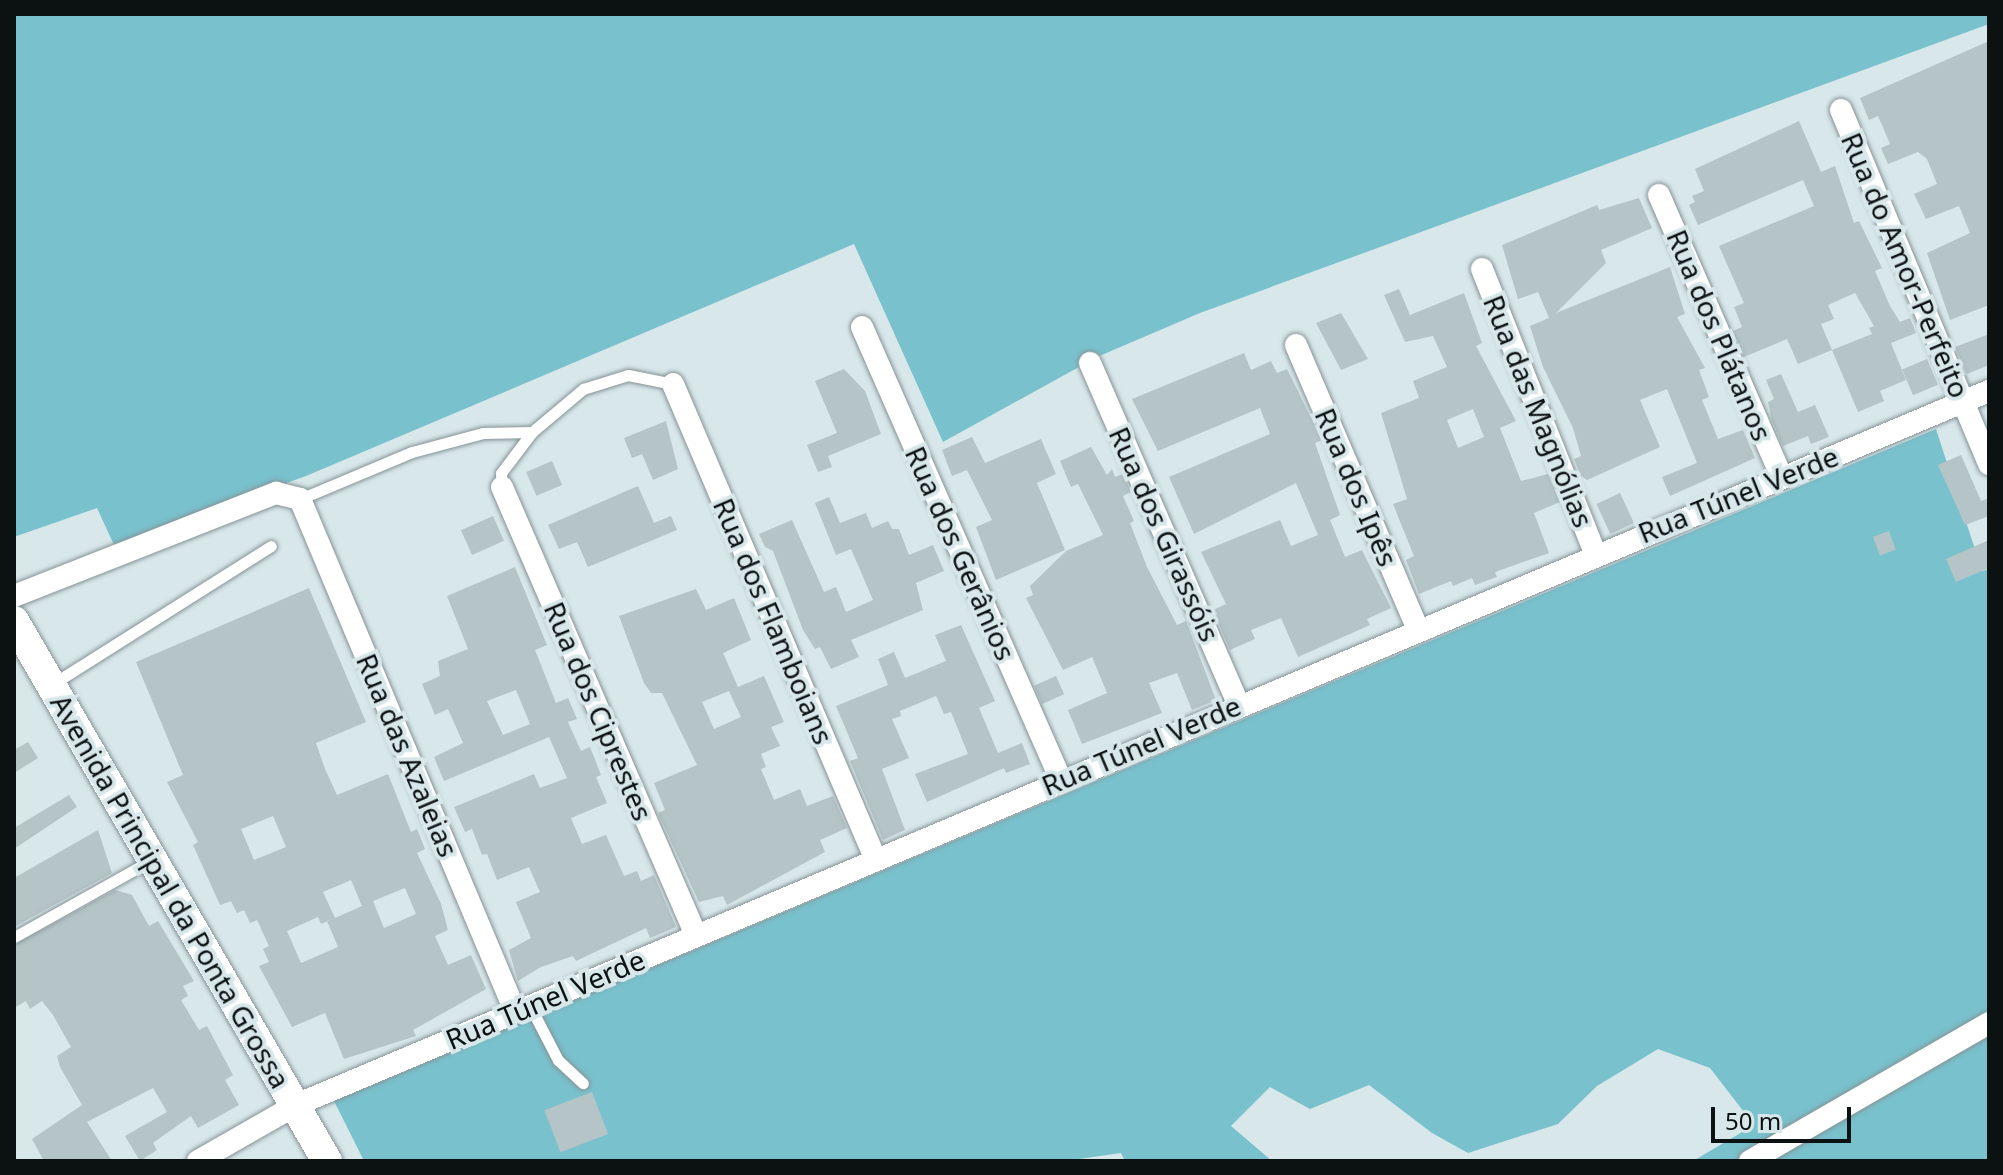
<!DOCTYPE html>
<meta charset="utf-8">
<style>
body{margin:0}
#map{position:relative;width:2003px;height:1175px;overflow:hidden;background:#d8e7ea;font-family:"Noto Sans",sans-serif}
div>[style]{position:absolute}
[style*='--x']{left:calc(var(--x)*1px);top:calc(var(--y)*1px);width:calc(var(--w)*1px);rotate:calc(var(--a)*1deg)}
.green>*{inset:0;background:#79c1cd}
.building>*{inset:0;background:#b5c4c6;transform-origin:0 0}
.roads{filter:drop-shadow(0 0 2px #859396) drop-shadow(0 0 2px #859396)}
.lane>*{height:11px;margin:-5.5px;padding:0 5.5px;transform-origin:5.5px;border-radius:5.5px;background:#fff}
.street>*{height:22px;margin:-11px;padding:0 11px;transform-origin:11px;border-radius:11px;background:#fff}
.secondary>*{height:30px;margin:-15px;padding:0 15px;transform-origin:15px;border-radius:15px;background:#fff}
span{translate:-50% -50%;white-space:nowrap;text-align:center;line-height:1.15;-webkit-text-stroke:8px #d8e7ea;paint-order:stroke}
.street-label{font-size:28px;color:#0c1112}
.frame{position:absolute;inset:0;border:16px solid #0c1112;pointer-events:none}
.scale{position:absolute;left:1711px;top:1107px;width:140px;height:36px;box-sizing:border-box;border:4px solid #0c1112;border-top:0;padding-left:10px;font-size:24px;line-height:28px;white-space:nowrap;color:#0c1112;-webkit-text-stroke:6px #d8e7ea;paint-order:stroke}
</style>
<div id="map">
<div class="green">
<i style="clip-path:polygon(14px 14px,1989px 14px,1989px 24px,1200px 313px,1097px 357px,943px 442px,854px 244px,306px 476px,114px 545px,97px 508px,14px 537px)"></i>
<i style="clip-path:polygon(1936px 429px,1982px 571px,1989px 569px,1989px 1161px,1693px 1161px,1754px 1125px,1710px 1068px,1658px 1049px,1597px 1086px,1558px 1124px,1468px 1153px,1432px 1133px,1369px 1085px,1310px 1109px,1270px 1087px,1231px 1126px,1272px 1161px,1125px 1161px,1121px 1153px,1065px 1161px,364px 1161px,334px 1101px)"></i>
</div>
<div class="building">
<i style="clip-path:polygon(1989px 41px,1989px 305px,1950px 320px,1927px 253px,1970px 233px,1959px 206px,1926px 219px,1914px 194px,1937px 184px,1927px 159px,1918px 152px,1888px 164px,1881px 148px,1890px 144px,1878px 116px,1869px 120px,1860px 98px)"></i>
<i style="clip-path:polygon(evenodd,1799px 121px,1821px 172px,1835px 166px,1854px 223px,1859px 221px,1882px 268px,1875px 271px,1890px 306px,1900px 322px,1910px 318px,1916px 333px,1891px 343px,1906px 380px,1880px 391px,1884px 401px,1858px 412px,1832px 350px,1798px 364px,1787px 339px,1744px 357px,1733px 331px,1742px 327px,1734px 307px,1744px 303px,1719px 246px,1814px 206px,1803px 180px,1698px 225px,1689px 205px,1695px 202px,1692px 196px,1704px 191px,1695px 169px,1799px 121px,1855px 293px,1874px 326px,1869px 328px,1872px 334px,1832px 350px,1821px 324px,1834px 319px,1828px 305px,1855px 293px)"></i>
<i style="clip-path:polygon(1639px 198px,1652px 228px,1601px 250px,1606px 263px,1556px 313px,1670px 267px,1685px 314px,1677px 317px,1705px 368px,1699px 370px,1709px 397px,1702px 400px,1718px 439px,1743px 430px,1755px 458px,1670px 496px,1662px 477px,1697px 463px,1667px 389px,1640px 400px,1660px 447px,1587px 480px,1581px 476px,1574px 459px,1581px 456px,1573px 428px,1543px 367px,1530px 326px,1549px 318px,1538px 292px,1518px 299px,1502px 245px,1597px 205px,1599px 210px)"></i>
<i style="clip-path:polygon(evenodd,1399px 289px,1410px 315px,1464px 293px,1482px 343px,1476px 346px,1516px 421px,1500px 428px,1521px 481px,1548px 474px,1560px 502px,1534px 513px,1549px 553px,1495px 572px,1497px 577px,1475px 585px,1472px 578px,1453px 586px,1451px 581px,1419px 594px,1406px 560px,1414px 556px,1393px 504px,1407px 499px,1381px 413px,1419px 398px,1413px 381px,1447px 367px,1433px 336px,1405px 342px,1384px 295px,1399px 289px,1473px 409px,1484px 437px,1458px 448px,1447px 420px,1473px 409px)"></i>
<i style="clip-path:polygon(1341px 313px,1368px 359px,1341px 370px,1316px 323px)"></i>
<i style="clip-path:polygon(1989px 334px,1989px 365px,1967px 374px,1955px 347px)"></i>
<i style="clip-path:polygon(1244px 353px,1251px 370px,1271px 361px,1277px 373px,1287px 369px,1322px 440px,1315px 443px,1340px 515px,1330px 520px,1345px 557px,1362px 550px,1391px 608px,1367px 619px,1370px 625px,1298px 657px,1281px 618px,1251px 630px,1255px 639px,1230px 650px,1213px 610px,1226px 604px,1201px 552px,1280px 520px,1291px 546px,1318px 535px,1296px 483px,1194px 534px,1169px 477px,1270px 434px,1260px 408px,1158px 451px,1132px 399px)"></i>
<i style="left:1927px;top:359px;width:28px;height:27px;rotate:67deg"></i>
<i style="clip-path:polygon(844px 369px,865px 391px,881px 434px,828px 456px,832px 467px,818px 472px,807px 445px,837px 433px,815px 381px)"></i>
<i style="clip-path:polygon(1781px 374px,1798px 412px,1815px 405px,1829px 437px,1811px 444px,1808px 436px,1783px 446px,1772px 421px,1768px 402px,1774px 399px,1766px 380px)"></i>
<i style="clip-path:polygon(666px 421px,678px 469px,653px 480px,642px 454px,632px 458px,624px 438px)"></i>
<i style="clip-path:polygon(972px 437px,985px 463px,1041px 439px,1056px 474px,1037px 483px,1065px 550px,996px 580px,976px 527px,992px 520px,967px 470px,952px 476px,942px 450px)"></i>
<i style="clip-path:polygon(1091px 447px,1107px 475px,1112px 469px,1115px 477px,1123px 474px,1131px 492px,1123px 496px,1134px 521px,1130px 523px,1147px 567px,1177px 625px,1186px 621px,1216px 700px,1192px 710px,1177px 673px,1149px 683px,1162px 713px,1082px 744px,1068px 710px,1107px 693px,1092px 657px,1063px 670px,1026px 598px,1033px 595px,1030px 586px,1066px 551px,1103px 535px,1078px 484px,1071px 487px,1060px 461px)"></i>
<i style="clip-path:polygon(1961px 455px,1981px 501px,1989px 498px,1989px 516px,1965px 525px,1938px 465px)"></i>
<i style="left:552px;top:461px;width:26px;height:28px;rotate:67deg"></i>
<i style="clip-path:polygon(638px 486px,654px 523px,671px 516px,677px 530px,588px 567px,577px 542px,559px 549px,548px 525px)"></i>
<i style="left:1620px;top:493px;width:33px;height:26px;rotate:65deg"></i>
<i style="clip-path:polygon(829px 497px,840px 523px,866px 513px,872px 528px,888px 521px,892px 529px,899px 529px,909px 555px,933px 545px,944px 571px,916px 583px,923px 610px,851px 640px,859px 657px,831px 669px,820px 647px,815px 649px,803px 630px,773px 551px,765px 547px,759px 534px,792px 520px,824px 592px,836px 587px,846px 612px,873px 600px,851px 549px,836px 555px,815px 503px)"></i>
<i style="left:493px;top:516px;width:27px;height:35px;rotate:66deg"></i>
<i style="left:1889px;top:531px;width:20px;height:17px;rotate:70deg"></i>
<i style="clip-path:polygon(1989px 540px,1989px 568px,1956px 582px,1946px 559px)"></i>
<i style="clip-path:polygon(evenodd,515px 567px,547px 645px,535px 650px,556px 703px,568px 698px,577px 719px,568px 722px,581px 751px,590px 747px,601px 775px,596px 777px,607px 803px,571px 818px,582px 844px,606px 835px,624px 876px,637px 871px,641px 881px,654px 875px,676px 927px,650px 938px,646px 928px,576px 961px,573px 956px,541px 967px,518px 981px,509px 950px,531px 938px,516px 902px,540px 892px,529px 867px,497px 880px,487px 854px,482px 855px,472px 829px,465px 832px,454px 807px,534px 774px,540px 788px,567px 778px,549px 737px,444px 781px,434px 757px,463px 743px,448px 709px,435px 715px,422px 684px,440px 676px,438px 661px,468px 649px,447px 596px,515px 567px,516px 690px,530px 724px,503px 735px,487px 701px,516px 690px)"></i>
<i style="clip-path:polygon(evenodd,309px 588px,366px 722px,316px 743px,325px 769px,337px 795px,388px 774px,411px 832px,417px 829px,425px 849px,417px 853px,441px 904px,448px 930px,435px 936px,448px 965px,471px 955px,486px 989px,413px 1030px,416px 1036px,344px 1059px,325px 1013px,292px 1027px,259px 966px,269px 962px,263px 949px,269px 946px,257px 920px,250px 923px,244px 910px,237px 913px,231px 901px,220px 905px,193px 845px,198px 842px,167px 782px,183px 775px,136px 662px,309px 588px,273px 816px,286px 847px,254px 860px,241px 829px,273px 816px,309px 588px,351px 880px,362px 906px,371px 902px,335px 918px,323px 892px,351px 880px,309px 588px,405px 888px,416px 914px,384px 928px,373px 901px,405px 888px,309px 588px,318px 917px,321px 924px,335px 918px,327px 921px,338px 947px,301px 963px,287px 931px,318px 917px)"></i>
<i style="clip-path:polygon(evenodd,696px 589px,706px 610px,734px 598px,751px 640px,723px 653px,738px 687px,764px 676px,784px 722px,771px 727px,780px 746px,761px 754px,766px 767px,761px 769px,774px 800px,800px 789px,807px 806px,833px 796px,847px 828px,820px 840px,825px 852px,727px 905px,723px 896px,699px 902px,658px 813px,665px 810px,654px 783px,697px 765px,662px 693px,651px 693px,644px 683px,619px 616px,696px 589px,729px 691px,741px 717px,714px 729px,702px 702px,729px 691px)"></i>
<i style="clip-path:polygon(961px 625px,995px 701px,979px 708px,998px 753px,1022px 743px,1030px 764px,1006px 773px,1004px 768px,927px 802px,915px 774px,968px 754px,951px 712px,944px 714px,936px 696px,900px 711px,901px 716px,892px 719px,909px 758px,882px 769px,905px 830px,883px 840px,850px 761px,858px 758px,836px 706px,888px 685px,878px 659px,894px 652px,905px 678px,946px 661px,935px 635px)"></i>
<i style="left:1056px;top:676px;width:20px;height:24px;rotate:66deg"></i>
<i style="clip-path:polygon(28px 742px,38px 758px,14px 773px,14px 750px)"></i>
<i style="clip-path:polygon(69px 795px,77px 807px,14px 849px,14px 828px)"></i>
<i style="clip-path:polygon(98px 830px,112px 873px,14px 927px,14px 878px)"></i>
<i style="clip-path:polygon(115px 890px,132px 895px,149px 926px,158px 921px,194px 981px,183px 986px,188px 996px,181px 1000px,199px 1030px,207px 1026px,233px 1075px,225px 1080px,239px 1105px,198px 1128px,191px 1116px,153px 1143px,157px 1150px,140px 1161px,125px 1136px,167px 1112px,153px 1088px,87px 1122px,112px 1161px,44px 1161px,32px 1139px,82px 1105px,60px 1067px,57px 1056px,71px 1047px,53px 1015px,42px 1001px,30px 1009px,26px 1001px,14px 1008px,14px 945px)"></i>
<i style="left:592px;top:1092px;width:45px;height:51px;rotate:69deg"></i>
</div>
<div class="roads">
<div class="lane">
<i style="--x:502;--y:487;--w:14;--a:-94"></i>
<i style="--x:501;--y:473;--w:51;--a:-52.9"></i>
<i style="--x:532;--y:432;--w:67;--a:-40.1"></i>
<i style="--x:583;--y:389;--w:47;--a:-17.3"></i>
<i style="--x:628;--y:375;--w:46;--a:11.3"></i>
<i style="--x:300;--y:499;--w:121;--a:-22.8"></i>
<i style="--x:412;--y:452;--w:73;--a:-15"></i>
<i style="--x:483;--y:433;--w:49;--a:-1.2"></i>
<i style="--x:51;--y:685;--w:260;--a:-32.3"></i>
<i style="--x:14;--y:937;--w:158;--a:-29.2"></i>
<i style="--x:530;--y:1006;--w:61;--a:62.6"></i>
<i style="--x:558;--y:1060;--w:34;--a:43"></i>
</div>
<div class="street">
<i style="--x:1841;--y:110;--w:384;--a:67.3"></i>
<i style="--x:1659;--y:195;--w:306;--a:66.5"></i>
<i style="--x:1482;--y:269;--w:306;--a:68.3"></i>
<i style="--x:862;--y:327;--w:493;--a:66.3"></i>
<i style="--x:1296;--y:345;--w:309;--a:66.8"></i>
<i style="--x:1090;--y:363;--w:373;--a:66.5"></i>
<i style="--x:673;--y:384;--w:515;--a:66.92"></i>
<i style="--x:502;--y:487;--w:487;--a:66.6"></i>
<i style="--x:14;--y:596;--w:282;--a:-21.5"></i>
<i style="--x:276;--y:493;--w:25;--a:14"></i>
<i style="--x:300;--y:499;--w:555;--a:67.22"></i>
<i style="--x:198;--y:1161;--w:113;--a:-29.7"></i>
<i style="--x:296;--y:1105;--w:1837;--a:-22.87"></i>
<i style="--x:1750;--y:1161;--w:276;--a:-30"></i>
</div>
<div class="secondary">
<i style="--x:14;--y:621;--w:624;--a:59.9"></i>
</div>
</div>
<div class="street-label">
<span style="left:1906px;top:265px;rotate:67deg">Rua do Amor-Perfeito</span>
<span style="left:1720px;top:335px;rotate:67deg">Rua dos Plátanos</span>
<span style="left:1539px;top:411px;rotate:68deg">Rua das Magnólias</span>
<span style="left:1357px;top:487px;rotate:67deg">Rua dos Ipês</span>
<span style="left:1738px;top:494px;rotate:-22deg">Rua Túnel Verde</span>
<span style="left:1165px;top:534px;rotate:66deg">Rua dos Girassóis</span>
<span style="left:961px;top:553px;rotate:66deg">Rua dos Gerânios</span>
<span style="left:774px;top:621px;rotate:67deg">Rua dos Flamboians</span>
<span style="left:599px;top:711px;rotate:67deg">Rua dos Ciprestes</span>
<span style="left:1141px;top:745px;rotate:-23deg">Rua Túnel Verde</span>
<span style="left:408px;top:755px;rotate:67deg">Rua das Azaleias</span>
<span style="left:171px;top:891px;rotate:60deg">Avenida Principal da Ponta Grossa</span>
<span style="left:545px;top:999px;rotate:-23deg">Rua Túnel Verde</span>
</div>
<div class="frame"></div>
<div class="scale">50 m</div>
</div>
